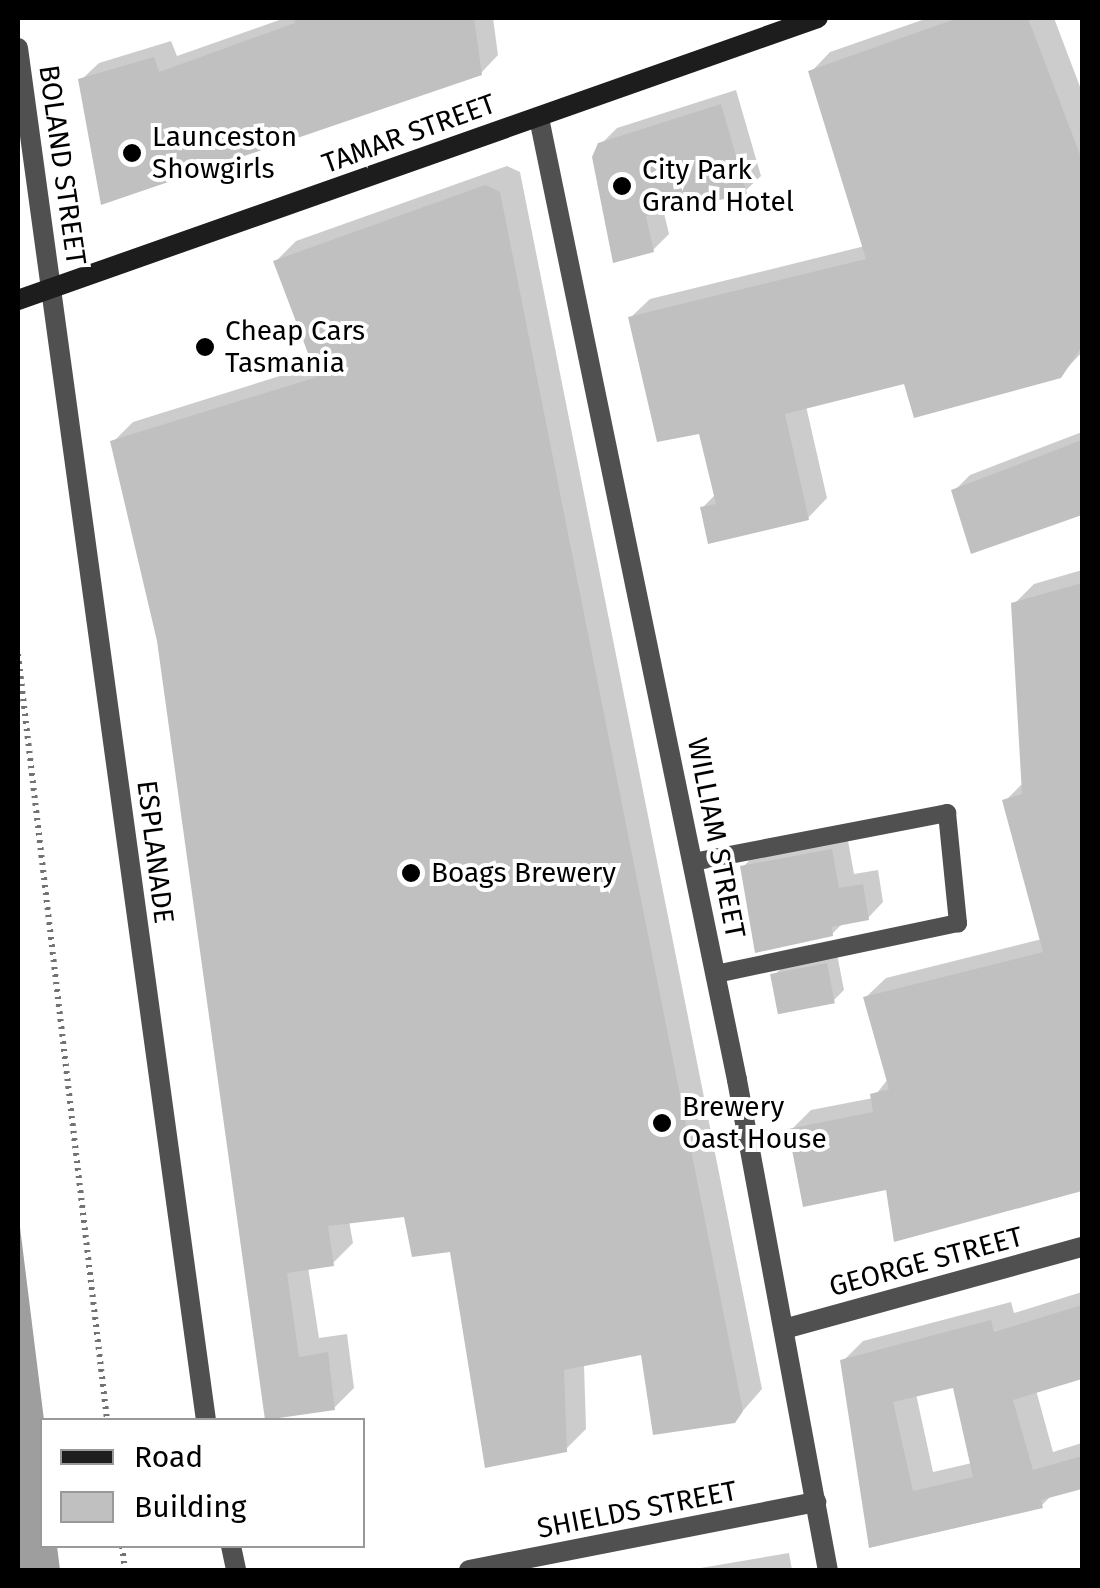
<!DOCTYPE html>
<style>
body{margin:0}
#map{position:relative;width:1100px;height:1588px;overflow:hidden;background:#fff;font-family:"Fira Sans",sans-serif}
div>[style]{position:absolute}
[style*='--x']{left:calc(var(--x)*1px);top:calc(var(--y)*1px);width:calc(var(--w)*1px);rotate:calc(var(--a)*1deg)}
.water>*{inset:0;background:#9e9e9e}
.shadow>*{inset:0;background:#0003}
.building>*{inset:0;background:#c0c0c0;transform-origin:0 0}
.path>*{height:6px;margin-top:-3px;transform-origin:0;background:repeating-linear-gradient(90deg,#727272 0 2.5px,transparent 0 7.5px)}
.lane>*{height:18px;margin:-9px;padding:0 9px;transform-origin:9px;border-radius:9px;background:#505050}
.street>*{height:20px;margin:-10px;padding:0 10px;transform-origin:10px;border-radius:10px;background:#505050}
.secondary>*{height:20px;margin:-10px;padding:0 10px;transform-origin:10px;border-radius:10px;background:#1d1d1d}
.dots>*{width:28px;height:28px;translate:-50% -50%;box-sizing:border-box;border:5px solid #fff;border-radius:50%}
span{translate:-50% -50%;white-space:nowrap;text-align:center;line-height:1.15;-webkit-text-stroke:8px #fff;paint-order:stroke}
.street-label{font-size:28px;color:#000}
.poi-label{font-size:28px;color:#000}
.left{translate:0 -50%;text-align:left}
.frame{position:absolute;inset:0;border:20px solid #000;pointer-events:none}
.legend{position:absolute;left:40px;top:1418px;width:325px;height:130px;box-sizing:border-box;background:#fff;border:2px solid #999;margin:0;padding:12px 18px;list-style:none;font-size:30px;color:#000}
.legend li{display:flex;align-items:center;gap:20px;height:50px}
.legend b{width:50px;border:2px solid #999}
</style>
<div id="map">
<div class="water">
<i style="clip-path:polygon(18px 1211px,44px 1420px,42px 1546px,57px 1546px,60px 1570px,18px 1570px)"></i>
</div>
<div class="shadow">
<i style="clip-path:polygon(285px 18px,493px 18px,498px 55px,481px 73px,81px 80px,99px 63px,171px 41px,177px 56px)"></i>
<i style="clip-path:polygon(928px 18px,1054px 18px,1082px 92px,1082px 352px,1060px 376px,906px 381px,806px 406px,827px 498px,808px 518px,702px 508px,716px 494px,701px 431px,630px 318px,650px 299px,865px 246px,811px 72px,830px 52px)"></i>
<i style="clip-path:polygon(736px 90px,761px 176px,745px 191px,663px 209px,669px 234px,653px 250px,600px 145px,617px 128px)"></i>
<i style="clip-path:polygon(507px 166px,520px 172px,762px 1389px,734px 1421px,643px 1352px,584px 1364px,586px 1429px,565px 1450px,452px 1249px,406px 1214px,349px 1221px,353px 1243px,333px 1263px,308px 1267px,319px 1338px,347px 1334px,354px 1388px,334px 1408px,267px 1418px,160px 641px,113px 442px,133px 422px,315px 365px,276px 261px,296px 241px)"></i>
<i style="clip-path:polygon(1082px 432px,1082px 512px,973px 551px,954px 491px,970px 475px)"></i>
<i style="clip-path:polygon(1082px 570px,1082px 1189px,896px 1239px,888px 1187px,791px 1130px,811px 1110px,873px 1098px,888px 1079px,866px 997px,886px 978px,1042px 939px,1005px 801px,1024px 782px,1014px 604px,1034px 584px)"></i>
<i style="clip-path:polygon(847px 835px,854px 874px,878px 870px,883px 902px,868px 918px,844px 922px,832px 934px,743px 867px,758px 851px)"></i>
<i style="clip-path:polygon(837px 954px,844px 990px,834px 1000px,773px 976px,784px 966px)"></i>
<i style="clip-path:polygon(evenodd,1082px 1292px,1082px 1377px,1036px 1390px,1053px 1452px,1082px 1443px,1082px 1487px,1053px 1494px,1042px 1505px,871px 1545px,843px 1361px,863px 1341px,1011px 1302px,1014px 1313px,1082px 1292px,955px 1385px,972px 1463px,933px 1472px,916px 1394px,955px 1385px)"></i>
<i style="clip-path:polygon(789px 1553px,792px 1570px,689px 1570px)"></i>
</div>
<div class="building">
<i style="clip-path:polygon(293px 18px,474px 18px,482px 75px,101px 205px,78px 79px,154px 57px,159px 72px,295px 23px)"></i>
<i style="clip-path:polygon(958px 18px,1028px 18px,1082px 160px,1082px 346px,1061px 378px,914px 418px,904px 384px,785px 414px,809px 520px,708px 544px,700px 507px,716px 504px,699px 434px,657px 442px,628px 317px,866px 259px,808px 71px)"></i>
<i style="clip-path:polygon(721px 104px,747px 194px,646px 216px,654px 252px,613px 263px,592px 157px,598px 143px)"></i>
<i style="clip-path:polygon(485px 185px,500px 192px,743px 1411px,735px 1423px,653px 1435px,641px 1355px,564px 1370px,567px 1452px,485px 1468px,450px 1252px,412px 1257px,404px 1217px,328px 1226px,334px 1266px,287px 1273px,299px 1357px,328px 1352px,335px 1410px,265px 1420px,157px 641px,110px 441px,317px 377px,273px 261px)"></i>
<i style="clip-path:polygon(1082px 440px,1082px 515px,971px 554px,951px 490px)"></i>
<i style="clip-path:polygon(1082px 583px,1082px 1191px,894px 1242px,886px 1190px,803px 1207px,788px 1129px,873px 1112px,870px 1094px,889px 1089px,863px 997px,1043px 952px,1002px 800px,1022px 794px,1011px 603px)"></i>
<i style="clip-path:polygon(832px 849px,839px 888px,863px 884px,869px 920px,832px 927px,833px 936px,755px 953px,740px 866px)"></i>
<i style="left:827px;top:963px;width:41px;height:58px;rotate:79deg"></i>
<i style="clip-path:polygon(evenodd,1082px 1305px,1082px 1379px,1013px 1400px,1033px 1470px,1082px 1456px,1082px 1489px,1041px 1500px,1043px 1508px,869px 1548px,840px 1360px,991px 1320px,994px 1332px,1082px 1305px,953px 1388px,973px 1477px,913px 1491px,893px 1402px,953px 1388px)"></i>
</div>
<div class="path">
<i style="--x:18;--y:654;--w:771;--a:83.37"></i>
<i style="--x:122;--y:1546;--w:24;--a:83"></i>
</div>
<div class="lane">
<i style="--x:693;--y:862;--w:259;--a:-10.9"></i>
<i style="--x:947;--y:813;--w:111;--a:84.3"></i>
<i style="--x:958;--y:923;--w:248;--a:168.1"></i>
</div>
<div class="street">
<i style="--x:18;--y:48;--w:1385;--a:82.2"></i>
<i style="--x:539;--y:118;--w:982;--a:78.37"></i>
<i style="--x:737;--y:1080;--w:498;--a:79.5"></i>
<i style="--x:784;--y:1329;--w:309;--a:-15.4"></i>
<i style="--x:231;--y:1546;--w:25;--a:78"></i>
<i style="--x:469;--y:1570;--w:354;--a:-11.1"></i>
</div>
<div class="secondary">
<i style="--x:18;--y:300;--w:848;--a:-19.42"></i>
</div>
<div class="dots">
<i style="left:132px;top:153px;background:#000"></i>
<i style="left:622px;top:186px;background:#000"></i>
<i style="left:205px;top:347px;background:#000"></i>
<i style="left:411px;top:873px;background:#000"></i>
<i style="left:662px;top:1123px;background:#000"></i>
</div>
<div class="street-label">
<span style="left:409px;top:134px;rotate:-20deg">TAMAR STREET</span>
<span style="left:62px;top:165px;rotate:82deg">BOLAND STREET</span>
<span style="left:716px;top:838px;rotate:79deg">WILLIAM STREET</span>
<span style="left:155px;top:852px;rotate:83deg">ESPLANADE</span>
<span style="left:926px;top:1262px;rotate:-15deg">GEORGE STREET</span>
<span style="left:637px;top:1510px;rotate:-11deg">SHIELDS STREET</span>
</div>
<div class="poi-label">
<span class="left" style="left:152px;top:153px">Launceston<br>Showgirls</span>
<span class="left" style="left:642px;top:186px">City Park<br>Grand Hotel</span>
<span class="left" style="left:225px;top:347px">Cheap Cars<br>Tasmania</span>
<span class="left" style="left:431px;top:873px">Boags Brewery</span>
<span class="left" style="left:682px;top:1123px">Brewery<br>Oast House</span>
</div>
<div class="frame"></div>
<ul class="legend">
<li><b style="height:12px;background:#1d1d1d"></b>Road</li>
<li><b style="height:28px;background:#c0c0c0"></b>Building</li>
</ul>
</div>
